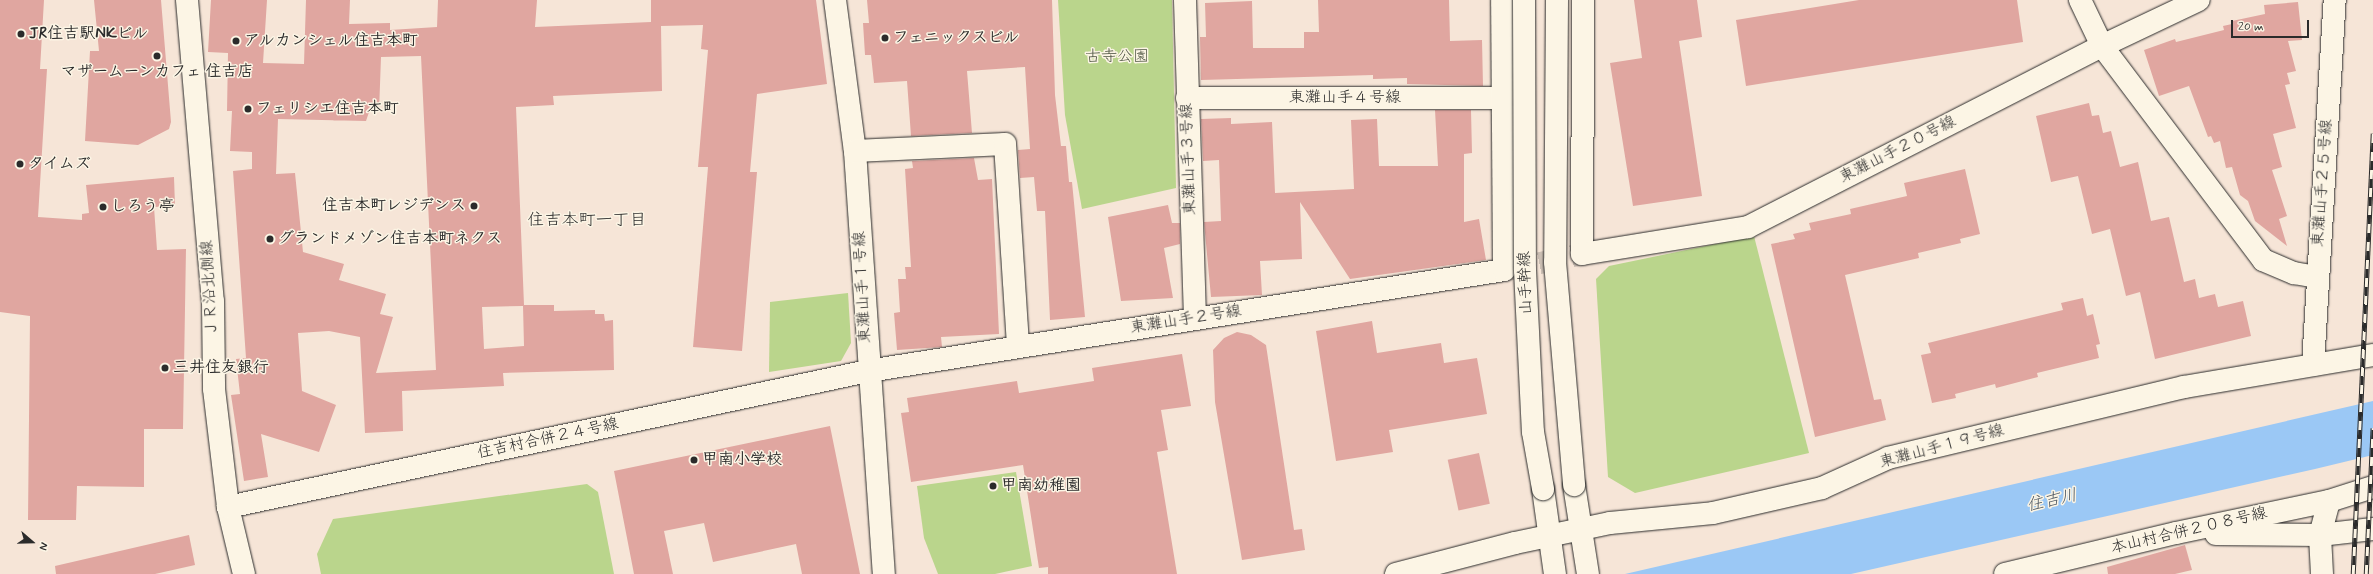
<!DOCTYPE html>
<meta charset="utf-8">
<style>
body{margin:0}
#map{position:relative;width:2373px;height:574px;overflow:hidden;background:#f6e5d7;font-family:Mynerve,"Klee One",sans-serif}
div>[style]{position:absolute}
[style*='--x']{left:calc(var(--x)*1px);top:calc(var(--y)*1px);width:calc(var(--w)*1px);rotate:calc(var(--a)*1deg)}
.green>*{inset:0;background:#bad58c}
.water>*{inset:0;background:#9bc8f5}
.building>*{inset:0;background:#e0a6a0;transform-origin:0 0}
.minor-tunnel>*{height:22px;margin-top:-11px;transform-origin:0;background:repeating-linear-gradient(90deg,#cdc0b5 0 22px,transparent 0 33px)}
.roads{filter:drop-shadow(0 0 1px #2b2b2b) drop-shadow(0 0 1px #2b2b2b)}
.minor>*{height:22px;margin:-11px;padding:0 11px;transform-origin:11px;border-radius:11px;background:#fcf5e5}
.tertiary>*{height:22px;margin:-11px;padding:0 11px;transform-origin:11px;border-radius:11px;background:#fcf5e5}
.rail>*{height:4.5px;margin-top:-2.25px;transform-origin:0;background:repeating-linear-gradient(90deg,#fcf5e5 0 9px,#2b2b2b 0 18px);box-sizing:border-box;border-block:1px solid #2b2b2b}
.bridges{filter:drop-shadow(0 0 1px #2b2b2b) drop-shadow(0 0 1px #2b2b2b)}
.tertiary-bridge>*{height:22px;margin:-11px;padding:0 11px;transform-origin:11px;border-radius:11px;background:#fcf5e5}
.dots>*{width:11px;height:11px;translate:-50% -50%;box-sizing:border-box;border:2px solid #fcf5e5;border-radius:50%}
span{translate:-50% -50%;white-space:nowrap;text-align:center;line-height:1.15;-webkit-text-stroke:3px #fcf5e5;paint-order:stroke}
.poi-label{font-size:16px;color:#2b2b2b;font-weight:700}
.left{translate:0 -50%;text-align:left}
.right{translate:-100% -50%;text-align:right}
.park-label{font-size:16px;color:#4f5643}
.street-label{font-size:16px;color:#2b2b2b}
.neighbourhood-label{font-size:17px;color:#2b2b2b}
.water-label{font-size:17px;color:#47525e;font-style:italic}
.north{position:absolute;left:12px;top:522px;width:40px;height:40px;-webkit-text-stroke:3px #fcf5e5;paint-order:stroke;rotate:110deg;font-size:11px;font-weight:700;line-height:16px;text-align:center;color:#2b2b2b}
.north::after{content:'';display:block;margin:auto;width:14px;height:18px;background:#2b2b2b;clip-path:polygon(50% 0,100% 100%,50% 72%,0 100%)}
.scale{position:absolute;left:2231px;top:20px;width:78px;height:18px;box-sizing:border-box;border:2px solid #2b2b2b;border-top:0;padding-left:5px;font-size:12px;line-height:14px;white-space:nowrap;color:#2b2b2b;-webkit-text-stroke:3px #fcf5e5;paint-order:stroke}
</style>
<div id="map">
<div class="green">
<i style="clip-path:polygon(1058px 0,1172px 0,1176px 188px,1082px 209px,1065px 115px)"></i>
<i style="clip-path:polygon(1754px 236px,1809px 453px,1635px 493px,1608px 477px,1596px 279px,1609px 266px)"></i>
<i style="clip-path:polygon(848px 293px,851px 343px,841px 361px,769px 372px,770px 302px)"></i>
<i style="clip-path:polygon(1016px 472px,1032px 566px,995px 574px,938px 574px,924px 538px,917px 486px)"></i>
<i style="clip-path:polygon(587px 484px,598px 492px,614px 574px,321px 574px,317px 554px,333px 519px)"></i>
</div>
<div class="water">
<i style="clip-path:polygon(2373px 401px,2373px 455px,2315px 469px,1851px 574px,1625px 574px)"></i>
</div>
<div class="building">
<i style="clip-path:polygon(0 0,44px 0,40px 69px,47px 69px,38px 217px,82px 220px,82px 214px,89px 213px,86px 185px,174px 177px,175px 206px,154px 207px,157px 250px,186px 249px,183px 429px,144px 429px,144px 487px,77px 486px,76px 520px,28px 520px,30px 316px,0 312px)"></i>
<i style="clip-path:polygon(94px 0,161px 0,171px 122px,169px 129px,138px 145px,85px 141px,90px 51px,99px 51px)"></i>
<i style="clip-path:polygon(evenodd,211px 0,267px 0,263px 63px,304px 64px,306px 0,350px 0,349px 24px,390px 23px,390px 30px,437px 27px,438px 0,537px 0,535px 27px,651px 22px,651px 0,816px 0,827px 84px,757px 94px,750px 172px,757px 172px,742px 351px,693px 347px,708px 167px,698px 167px,708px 50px,701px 49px,703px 25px,661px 26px,662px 91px,553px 96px,554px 105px,516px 107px,524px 305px,554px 305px,554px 311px,595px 310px,595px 314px,604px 314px,605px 321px,613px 320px,614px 370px,503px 373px,504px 386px,402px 391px,403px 431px,365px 433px,360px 337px,329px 331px,298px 333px,302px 391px,336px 405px,319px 452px,261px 434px,268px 477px,244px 481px,231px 395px,240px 394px,236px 359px,246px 358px,233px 171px,252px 169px,252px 152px,230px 151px,232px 111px,227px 111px,228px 53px,208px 52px,211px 0,421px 56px,436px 370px,376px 373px,393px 317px,380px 314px,386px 294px,339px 280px,344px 264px,303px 252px,295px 173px,276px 174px,278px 119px,366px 121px,369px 112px,379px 112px,381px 57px,421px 56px,211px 0,523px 306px,524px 346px,484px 349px,482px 307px,523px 306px)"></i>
<i style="clip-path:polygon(867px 0,1052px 0,1055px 95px,1061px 146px,1066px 146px,1069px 182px,1072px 182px,1085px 317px,1050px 320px,1045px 211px,1037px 211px,1034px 177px,1020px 178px,1018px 150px,1030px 149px,1025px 67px,967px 71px,972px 133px,911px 136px,907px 81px,874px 83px,871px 55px,865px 55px,863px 23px,869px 23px)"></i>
<i style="clip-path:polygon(1318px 0,1449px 0,1450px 41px,1482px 40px,1483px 86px,1407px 84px,1407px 78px,1373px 79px,1373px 75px,1201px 80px,1200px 37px,1206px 37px,1205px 3px,1252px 1px,1253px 48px,1304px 48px,1304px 32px,1319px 32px)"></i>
<i style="clip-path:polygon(1634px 0,1697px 0,1702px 37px,1679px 41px,1702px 196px,1633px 206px,1610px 63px,1642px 58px)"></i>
<i style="clip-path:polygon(1859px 0,2017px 0,2023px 42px,1746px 86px,1736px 20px)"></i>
<i style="clip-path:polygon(2298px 2px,2302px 40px,2288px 41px,2296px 71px,2287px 73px,2290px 84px,2285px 85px,2296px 128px,2273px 134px,2282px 167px,2272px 170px,2287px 216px,2279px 219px,2287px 246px,2255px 221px,2248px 201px,2240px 195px,2232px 167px,2226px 168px,2220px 141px,2214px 143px,2211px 136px,2208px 137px,2189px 86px,2159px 96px,2144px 50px,2175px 39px,2176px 42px,2224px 30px,2223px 26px,2232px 24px,2232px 21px,2265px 14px,2264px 5px)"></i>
<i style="clip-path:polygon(2089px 103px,2092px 116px,2099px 115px,2103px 133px,2111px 131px,2120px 167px,2138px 162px,2151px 221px,2169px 217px,2184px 282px,2195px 279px,2199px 298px,2215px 294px,2218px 307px,2243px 301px,2251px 336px,2155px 359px,2140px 292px,2126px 296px,2110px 229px,2092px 234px,2078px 176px,2051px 182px,2036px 116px)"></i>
<i style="clip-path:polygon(1435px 110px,1471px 110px,1472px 153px,1464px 154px,1464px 222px,1479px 219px,1486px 260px,1350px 279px,1300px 202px,1302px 259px,1260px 261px,1262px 295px,1211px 297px,1204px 222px,1221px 221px,1219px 160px,1203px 161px,1201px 119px,1231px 118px,1231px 124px,1272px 122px,1275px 193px,1354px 189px,1351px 120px,1377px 119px,1379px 166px,1438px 166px)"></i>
<i style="clip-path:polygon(974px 158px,978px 180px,992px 179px,999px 334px,941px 337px,942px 347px,897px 350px,894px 313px,900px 312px,898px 279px,906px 279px,905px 267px,911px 267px,905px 169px,913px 168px,912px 161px)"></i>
<i style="clip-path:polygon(1965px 169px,1980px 234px,1960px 239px,1961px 243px,1918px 253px,1919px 258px,1845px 275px,1874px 400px,1881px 399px,1886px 420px,1815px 437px,1771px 244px,1795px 239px,1793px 234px,1811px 230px,1809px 223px,1851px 214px,1850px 209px,1907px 196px,1904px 183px)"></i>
<i style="clip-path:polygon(1168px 205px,1172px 223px,1180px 223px,1180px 244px,1164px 248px,1173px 298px,1121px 301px,1108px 217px)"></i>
<i style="clip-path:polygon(2083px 298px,2087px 316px,2093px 314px,2100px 344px,2096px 345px,2099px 358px,2037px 373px,2038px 377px,1996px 388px,1995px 384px,1955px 394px,1956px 398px,1932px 403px,1921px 355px,1931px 353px,1928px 343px,2063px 310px,2061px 303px)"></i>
<i style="clip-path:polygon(1372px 321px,1377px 353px,1441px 343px,1444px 363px,1477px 358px,1487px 414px,1389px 430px,1393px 452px,1336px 461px,1316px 331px)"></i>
<i style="clip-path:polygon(1237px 332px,1251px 335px,1266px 345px,1294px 530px,1302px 529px,1305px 550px,1242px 560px,1215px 402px,1213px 350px,1224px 338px)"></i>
<i style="clip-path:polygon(1182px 354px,1191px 406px,1161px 410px,1168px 450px,1157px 452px,1177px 574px,1048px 574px,1048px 567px,1039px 568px,1023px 465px,911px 482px,901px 413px,909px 412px,907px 398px,1017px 381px,1019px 393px,1094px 381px,1092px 368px)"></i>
<i style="clip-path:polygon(830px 426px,860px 574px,802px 574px,796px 544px,713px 562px,704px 523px,664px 531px,673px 574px,634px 574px,614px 471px)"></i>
<i style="left:1479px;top:453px;width:52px;height:32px;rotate:78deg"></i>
<i style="clip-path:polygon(189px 535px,195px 565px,155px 574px,56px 574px,55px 566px)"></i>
<i style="clip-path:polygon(2185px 545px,2192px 570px,2175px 574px,2108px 574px,2107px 567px)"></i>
</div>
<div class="minor-tunnel">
<i style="--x:1507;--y:270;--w:77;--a:-12"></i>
</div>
<div class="roads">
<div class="minor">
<i style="--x:187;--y:0;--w:302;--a:85.1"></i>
<i style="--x:213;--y:301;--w:88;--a:89.3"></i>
<i style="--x:214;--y:389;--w:119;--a:83.2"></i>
<i style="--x:228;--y:507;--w:69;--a:76.6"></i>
<i style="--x:835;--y:0;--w:152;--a:82.5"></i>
<i style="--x:855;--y:151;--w:424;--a:86.1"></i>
<i style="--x:1185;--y:0;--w:318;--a:88.2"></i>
<i style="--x:1583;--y:0;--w:254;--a:90.2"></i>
<i style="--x:1582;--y:254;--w:168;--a:-9.2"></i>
<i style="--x:1748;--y:227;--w:398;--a:-27.1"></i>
<i style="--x:2102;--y:46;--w:107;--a:-25.4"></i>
<i style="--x:2080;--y:0;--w:51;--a:64.4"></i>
<i style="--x:2102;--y:46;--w:268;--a:53"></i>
<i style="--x:2263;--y:260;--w:34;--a:23"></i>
<i style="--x:2294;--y:273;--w:23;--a:10"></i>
<i style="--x:1187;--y:98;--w:315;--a:0"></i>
<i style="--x:855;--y:151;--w:150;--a:-2.7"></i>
<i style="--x:1005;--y:144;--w:203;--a:86.3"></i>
<i style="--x:228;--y:507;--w:654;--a:-12"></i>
<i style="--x:868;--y:371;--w:644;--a:-9.02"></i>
<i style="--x:1504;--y:270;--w:270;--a:-90.4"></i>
<i style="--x:2176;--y:533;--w:156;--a:-11.8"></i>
<i style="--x:2329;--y:501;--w:46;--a:-17.7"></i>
<i style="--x:2216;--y:534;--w:104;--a:0.6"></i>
<i style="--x:2320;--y:535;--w:53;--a:-6.5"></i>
<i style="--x:2322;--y:574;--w:39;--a:-93"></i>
<i style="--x:2320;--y:535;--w:35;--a:-75"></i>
</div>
<div class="tertiary">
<i style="--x:2313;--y:365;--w:366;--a:-86.6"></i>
<i style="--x:1574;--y:485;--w:90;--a:81.1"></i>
<i style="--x:1543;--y:489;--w:86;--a:82"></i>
<i style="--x:1396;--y:574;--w:123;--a:-14.6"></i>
<i style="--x:1515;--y:543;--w:97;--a:-11.9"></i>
<i style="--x:1610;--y:523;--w:103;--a:-5.5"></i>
<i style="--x:1713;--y:513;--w:112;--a:-12.9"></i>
<i style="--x:1822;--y:488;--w:72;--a:-24.4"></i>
<i style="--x:1888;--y:458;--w:304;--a:-13.5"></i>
<i style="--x:2184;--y:387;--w:192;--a:-9.6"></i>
<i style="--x:2005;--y:574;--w:176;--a:-13.5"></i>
</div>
</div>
<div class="rail">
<i style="--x:2353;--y:574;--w:441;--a:-87.4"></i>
<i style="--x:2366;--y:574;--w:146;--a:-87.3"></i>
</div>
<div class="bridges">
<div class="tertiary-bridge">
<i style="--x:1524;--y:0;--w:270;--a:89.8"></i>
<i style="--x:1525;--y:270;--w:162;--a:87.2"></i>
<i style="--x:1533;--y:432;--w:58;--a:80"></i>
<i style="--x:1557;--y:0;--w:262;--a:90.4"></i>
<i style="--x:1555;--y:262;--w:224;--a:85.1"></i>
</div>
</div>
<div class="dots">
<i style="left:21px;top:34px;background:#2b2b2b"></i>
<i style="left:885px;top:38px;background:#2b2b2b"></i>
<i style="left:236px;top:41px;background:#2b2b2b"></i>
<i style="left:157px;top:56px;background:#2b2b2b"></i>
<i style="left:248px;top:109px;background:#2b2b2b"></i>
<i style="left:20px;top:164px;background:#2b2b2b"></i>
<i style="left:474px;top:206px;background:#2b2b2b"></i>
<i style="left:103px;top:207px;background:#2b2b2b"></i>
<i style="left:270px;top:239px;background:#2b2b2b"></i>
<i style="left:165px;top:368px;background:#2b2b2b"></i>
<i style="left:694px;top:460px;background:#2b2b2b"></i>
<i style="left:993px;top:486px;background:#2b2b2b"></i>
</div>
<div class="poi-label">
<span class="left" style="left:29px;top:34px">JR住吉駅NKビル</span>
<span class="left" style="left:893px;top:38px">フェニックスビル</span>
<span class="left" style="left:244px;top:41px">アルカンシェル住吉本町</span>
<span style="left:157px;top:72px">マザームーンカフェ 住吉店</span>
<span class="left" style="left:256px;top:109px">フェリシエ住吉本町</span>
<span class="left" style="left:28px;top:164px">タイムズ</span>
<span class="right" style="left:466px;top:206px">住吉本町レジデンス</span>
<span class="left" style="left:111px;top:207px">しろう亭</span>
<span class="left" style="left:278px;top:239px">グランドメゾン住吉本町ネクス</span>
<span class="left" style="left:173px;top:368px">三井住友銀行</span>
<span class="left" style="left:702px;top:460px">甲南小学校</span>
<span class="left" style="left:1001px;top:486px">甲南幼稚園</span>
</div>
<div class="park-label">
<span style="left:1117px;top:57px">古寺公園</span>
</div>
<div class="street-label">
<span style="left:1345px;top:98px">東灘山手４号線</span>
<span style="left:1898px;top:150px;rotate:-27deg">東灘山手２０号線</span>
<span style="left:1189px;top:159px;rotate:-92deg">東灘山手３号線</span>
<span style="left:2323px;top:183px;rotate:-86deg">東灘山手２５号線</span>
<span style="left:1526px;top:283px;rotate:-92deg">山手幹線</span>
<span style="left:863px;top:287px;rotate:-93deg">東灘山手１号線</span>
<span style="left:210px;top:288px;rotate:-93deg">ＪＲ沿北側線</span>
<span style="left:1186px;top:320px;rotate:-9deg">東灘山手２号線</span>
<span style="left:548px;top:439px;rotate:-12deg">住吉村合併２４号線</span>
<span style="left:1942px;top:447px;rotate:-15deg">東灘山手１９号線</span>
<span style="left:2189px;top:531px;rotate:-13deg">本山村合併２０８号線</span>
</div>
<div class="neighbourhood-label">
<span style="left:587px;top:221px">住吉本町一丁目</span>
</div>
<div class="water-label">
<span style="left:2052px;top:501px;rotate:-13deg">住吉川</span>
</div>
<div class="north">N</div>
<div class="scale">20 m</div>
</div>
